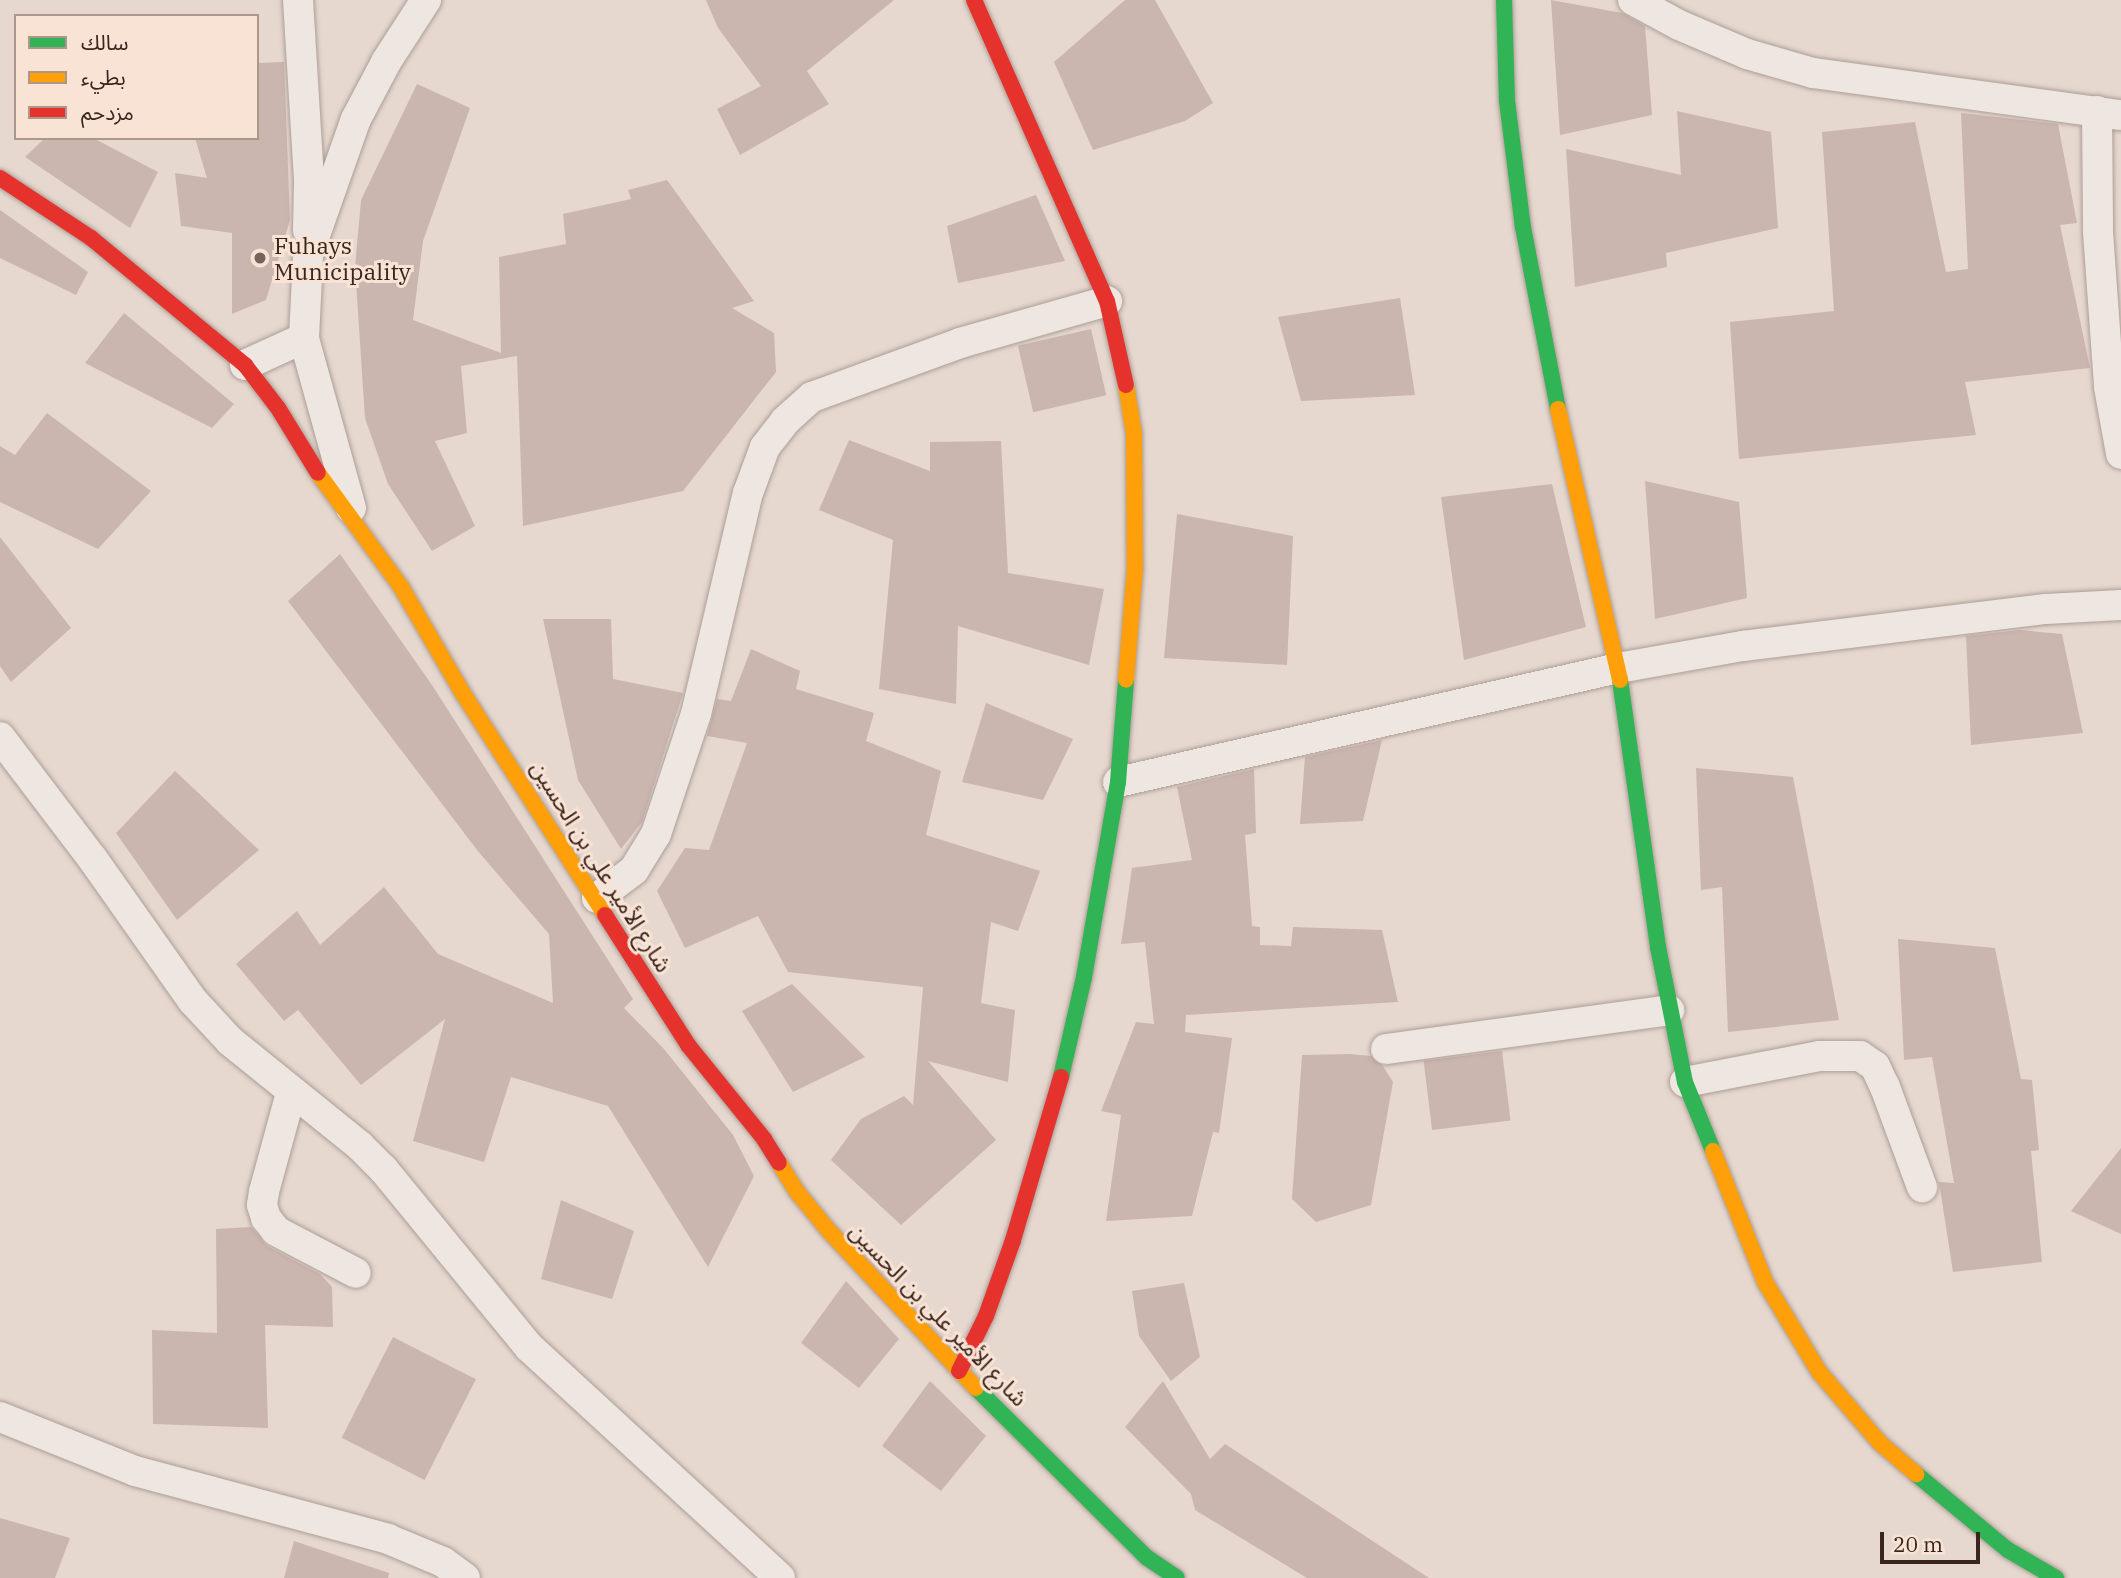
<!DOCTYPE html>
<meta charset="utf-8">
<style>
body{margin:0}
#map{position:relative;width:2121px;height:1578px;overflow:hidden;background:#e6d8ce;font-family:"IBM Plex Serif","Noto Sans Arabic",serif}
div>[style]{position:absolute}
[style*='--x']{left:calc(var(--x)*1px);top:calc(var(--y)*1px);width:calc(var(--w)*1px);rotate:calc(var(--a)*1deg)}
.building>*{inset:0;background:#cbb5af;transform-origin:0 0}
.roads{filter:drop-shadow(0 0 2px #ac9e97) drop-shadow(0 0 2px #ac9e97)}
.street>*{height:30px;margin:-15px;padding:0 15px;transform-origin:15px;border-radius:15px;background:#eee6e0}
.fast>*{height:16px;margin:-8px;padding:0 8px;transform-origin:8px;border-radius:8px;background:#30b455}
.slow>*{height:16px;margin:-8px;padding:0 8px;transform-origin:8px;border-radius:8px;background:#ff9f0a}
.jam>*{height:16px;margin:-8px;padding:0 8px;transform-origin:8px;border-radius:8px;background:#e5322d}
.dots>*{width:19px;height:19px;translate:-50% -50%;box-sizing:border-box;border:4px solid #f8e3d4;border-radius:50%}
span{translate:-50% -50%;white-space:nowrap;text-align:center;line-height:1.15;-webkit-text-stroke:6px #f8e3d4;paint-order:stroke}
.poi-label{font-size:23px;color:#3c241e}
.left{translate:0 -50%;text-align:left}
.street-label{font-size:23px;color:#3c241e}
.legend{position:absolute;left:14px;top:14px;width:245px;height:126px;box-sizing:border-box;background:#f8e3d4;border:2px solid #ad978b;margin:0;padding:9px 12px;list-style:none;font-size:21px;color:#3c241e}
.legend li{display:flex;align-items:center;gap:14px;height:35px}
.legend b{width:35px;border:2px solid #ad978b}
.scale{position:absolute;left:1880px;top:1532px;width:100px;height:32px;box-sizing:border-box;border:4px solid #3c241e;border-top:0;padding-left:9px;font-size:21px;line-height:24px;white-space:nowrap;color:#3c241e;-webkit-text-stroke:5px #f8e3d4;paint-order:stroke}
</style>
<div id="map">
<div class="building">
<i style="clip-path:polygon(706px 0,894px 0,807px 71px,829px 104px,740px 155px,717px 109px,761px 86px,718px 28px)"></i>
<i style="clip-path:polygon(1125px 0,1155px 0,1213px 103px,1185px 121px,1093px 150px,1054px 62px)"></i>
<i style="clip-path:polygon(1551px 0,1622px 13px,1645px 26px,1652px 115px,1560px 135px)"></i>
<i style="clip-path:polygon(284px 62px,290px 220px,266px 300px,232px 314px,232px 233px,181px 226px,175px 173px,207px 178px,195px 138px,257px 138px,257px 63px)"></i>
<i style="clip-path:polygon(417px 84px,470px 108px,423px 241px,413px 320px,501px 353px,499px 257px,566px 244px,563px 214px,631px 199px,628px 190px,667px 180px,754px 301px,732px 308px,774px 333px,776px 372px,683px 491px,523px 526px,517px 356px,461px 366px,467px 433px,435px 441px,475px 526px,432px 551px,388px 484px,365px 418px,355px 267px,361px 200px)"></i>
<i style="clip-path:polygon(1677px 111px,1771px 132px,1778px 228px,1666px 253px,1667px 267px,1575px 287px,1566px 149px,1681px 175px)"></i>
<i style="clip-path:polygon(1961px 113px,2058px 124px,2077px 223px,2060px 225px,2090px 368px,1965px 382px,1976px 435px,1739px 459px,1730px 322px,1834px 311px,1822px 132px,1915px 122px,1946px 272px,1968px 269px)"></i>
<i style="clip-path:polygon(45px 138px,93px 138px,158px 172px,130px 228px,25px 157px)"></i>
<i style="clip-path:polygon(1036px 195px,1065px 261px,958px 283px,947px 226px)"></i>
<i style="clip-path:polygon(0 210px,88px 272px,76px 295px,0 258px)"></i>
<i style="clip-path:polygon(1400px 298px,1415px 395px,1301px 401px,1278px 317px)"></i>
<i style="clip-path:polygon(124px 313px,234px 404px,212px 428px,85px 363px)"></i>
<i style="left:1091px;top:329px;width:68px;height:75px;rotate:77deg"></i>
<i style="clip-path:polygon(47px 413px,151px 491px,98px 549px,0 502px,0 446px,15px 455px)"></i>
<i style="clip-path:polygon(849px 440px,930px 471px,930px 442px,1001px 441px,1008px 573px,1104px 589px,1089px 665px,958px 626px,956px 704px,879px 689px,893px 540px,819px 510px)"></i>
<i style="clip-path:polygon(1645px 481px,1739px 502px,1747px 598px,1655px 619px)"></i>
<i style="clip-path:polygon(1552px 484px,1586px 627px,1464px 660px,1441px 497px)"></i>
<i style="clip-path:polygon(1177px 514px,1293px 536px,1287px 665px,1164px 658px)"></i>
<i style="clip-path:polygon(0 537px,71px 628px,11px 682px,0 666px)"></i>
<i style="clip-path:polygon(340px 554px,432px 685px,633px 999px,624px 1008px,664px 1049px,733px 1135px,754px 1176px,708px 1267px,608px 1106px,511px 1077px,484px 1162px,413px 1141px,445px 1019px,361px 1085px,298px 1010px,284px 1021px,236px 964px,297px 911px,320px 945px,384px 887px,438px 954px,553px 1003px,549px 934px,477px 850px,288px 601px)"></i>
<i style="clip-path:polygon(543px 619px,611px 619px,613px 679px,683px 693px,642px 822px,621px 849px,578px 780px)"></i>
<i style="clip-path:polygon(2020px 630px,2062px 634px,2083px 733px,1971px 745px,1966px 636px)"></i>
<i style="clip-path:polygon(751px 649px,800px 671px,796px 689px,874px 713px,866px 741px,941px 771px,926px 835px,1040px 871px,1018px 931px,991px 922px,981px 1003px,1015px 1010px,1008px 1082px,928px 1061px,996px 1140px,901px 1225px,831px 1160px,861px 1119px,904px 1096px,913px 1105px,923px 987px,788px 972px,758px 916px,685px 948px,657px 891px,685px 848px,709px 850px,747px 743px,707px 736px,717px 699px,731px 701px)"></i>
<i style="clip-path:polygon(986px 703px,1073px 739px,1043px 800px,962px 782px)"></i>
<i style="clip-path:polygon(1382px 740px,1363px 821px,1300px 824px,1305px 757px)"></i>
<i style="clip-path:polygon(1696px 768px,1793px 777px,1839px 1020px,1728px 1032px,1722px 887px,1701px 890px)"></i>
<i style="clip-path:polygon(1254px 769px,1256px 833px,1245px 835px,1252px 926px,1260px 927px,1260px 945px,1291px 946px,1293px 927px,1382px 930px,1398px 1002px,1186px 1015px,1185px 1032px,1232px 1038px,1219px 1133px,1213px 1132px,1192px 1216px,1106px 1221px,1121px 1115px,1101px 1111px,1136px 1022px,1154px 1024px,1145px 942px,1121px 944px,1132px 868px,1192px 860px,1177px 787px)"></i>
<i style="clip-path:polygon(175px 771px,259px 850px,177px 920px,116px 833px)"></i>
<i style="clip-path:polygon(1898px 939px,1995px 948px,2021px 1079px,2032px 1080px,2039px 1150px,2031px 1151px,2042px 1262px,1953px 1272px,1939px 1182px,1954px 1183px,1932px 1057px,1904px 1060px)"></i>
<i style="clip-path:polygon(792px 984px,865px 1057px,793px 1092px,742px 1011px)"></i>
<i style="left:1502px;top:1051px;width:70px;height:79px;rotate:83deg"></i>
<i style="clip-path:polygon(1350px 1054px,1371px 1056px,1383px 1066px,1393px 1082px,1371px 1205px,1316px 1222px,1292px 1199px,1302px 1055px)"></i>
<i style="clip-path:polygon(2121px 1148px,2121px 1234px,2071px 1211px)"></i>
<i style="clip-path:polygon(561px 1200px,634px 1231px,612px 1299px,541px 1279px)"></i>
<i style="clip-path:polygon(251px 1227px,267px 1246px,320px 1274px,332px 1287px,333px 1327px,265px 1325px,268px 1428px,153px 1424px,152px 1330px,217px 1333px,216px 1229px)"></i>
<i style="clip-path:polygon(846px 1281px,899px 1339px,859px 1388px,801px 1343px)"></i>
<i style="clip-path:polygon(1184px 1283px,1200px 1357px,1171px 1381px,1139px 1336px,1132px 1291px)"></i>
<i style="left:393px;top:1337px;width:93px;height:113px;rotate:27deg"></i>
<i style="clip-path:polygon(930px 1381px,986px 1436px,941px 1491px,882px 1446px)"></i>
<i style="clip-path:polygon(1163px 1381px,1210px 1459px,1225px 1444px,1429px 1578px,1307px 1578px,1195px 1510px,1191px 1494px,1125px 1427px)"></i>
<i style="clip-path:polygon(0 1518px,70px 1538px,55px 1578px,0 1578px)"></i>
<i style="clip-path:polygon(294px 1541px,389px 1573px,388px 1578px,284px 1578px)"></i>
</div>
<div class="roads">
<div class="street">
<i style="--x:298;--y:0;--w:182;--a:86.5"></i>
<i style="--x:309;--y:182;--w:48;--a:91.2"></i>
<i style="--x:1633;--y:0;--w:52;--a:28.5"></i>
<i style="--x:1679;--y:25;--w:74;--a:23.1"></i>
<i style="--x:1747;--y:54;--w:69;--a:16.1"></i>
<i style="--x:1813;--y:73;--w:311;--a:7.8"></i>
<i style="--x:2097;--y:111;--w:121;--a:89.5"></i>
<i style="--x:2098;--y:232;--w:155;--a:85.9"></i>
<i style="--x:2109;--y:387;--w:68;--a:79.8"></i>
<i style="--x:245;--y:365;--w:65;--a:-24.6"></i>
<i style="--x:351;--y:508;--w:176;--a:-105.5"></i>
<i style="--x:304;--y:338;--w:83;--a:-87.2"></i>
<i style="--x:308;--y:255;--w:144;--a:-70.6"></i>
<i style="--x:356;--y:119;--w:64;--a:-62.2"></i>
<i style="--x:386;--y:62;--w:74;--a:-57.2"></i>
<i style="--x:0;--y:737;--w:152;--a:52.8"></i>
<i style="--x:92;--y:858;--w:175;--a:54.8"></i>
<i style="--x:193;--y:1001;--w:54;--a:47.2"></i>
<i style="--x:230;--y:1041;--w:167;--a:38.9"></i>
<i style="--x:360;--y:1146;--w:34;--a:45"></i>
<i style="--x:384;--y:1170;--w:229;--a:50.7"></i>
<i style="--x:529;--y:1347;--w:341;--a:42.6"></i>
<i style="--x:1118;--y:782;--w:513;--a:-12.84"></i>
<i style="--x:1618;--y:668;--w:127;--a:-10"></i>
<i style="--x:1743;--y:646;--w:305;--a:-7"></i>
<i style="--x:2046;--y:609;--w:75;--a:-3.1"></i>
<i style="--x:597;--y:898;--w:46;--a:-37.1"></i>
<i style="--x:634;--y:870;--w:42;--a:-58.6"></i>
<i style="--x:656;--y:834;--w:126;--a:-71.6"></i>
<i style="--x:696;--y:714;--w:227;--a:-76.8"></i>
<i style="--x:748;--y:493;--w:49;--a:-69.7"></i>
<i style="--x:765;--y:447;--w:33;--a:-52"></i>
<i style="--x:785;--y:421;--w:36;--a:-42"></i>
<i style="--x:812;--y:397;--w:158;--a:-20"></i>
<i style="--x:960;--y:343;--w:153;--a:-15.9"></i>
<i style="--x:1386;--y:1049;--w:286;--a:-7.8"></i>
<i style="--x:1685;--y:1082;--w:137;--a:-10.9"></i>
<i style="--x:1820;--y:1056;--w:40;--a:0"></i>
<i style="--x:1860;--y:1056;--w:18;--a:34"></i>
<i style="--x:1875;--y:1066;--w:23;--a:65"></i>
<i style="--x:1885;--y:1087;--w:107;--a:69.7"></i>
<i style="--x:291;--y:1093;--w:103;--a:105.3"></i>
<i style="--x:264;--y:1192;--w:13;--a:99"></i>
<i style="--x:262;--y:1205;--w:14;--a:73"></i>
<i style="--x:266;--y:1218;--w:16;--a:52"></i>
<i style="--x:276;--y:1231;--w:90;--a:27.7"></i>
<i style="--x:0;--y:1417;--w:145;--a:21.8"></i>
<i style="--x:135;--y:1471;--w:262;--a:15"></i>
<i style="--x:388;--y:1539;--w:60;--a:22.7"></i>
<i style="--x:443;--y:1562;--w:27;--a:36"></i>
</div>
<div class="fast">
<i style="--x:1504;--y:0;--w:101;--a:88.3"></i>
<i style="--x:1507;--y:101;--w:127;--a:82.8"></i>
<i style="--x:1523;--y:227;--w:185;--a:79.1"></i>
<i style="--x:1620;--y:680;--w:270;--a:81.9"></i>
<i style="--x:1658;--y:947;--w:138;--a:78.7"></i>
<i style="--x:1685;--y:1082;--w:74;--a:67.9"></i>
<i style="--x:1061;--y:1077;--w:103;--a:-77"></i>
<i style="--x:1084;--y:977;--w:198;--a:-80.1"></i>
<i style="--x:1118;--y:782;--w:102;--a:-85.5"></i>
<i style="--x:976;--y:1388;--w:240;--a:44.8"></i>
<i style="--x:1146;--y:1557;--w:37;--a:34"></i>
<i style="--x:1916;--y:1474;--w:119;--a:39.6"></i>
<i style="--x:2008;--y:1550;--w:56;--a:30.3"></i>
</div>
<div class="slow">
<i style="--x:1126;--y:385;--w:50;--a:80.7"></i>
<i style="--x:1134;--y:434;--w:134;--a:89.6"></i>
<i style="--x:1135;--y:568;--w:112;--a:94.6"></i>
<i style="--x:1558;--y:409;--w:278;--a:77.1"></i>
<i style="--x:318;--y:473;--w:141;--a:53.9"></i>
<i style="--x:401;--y:587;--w:121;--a:59.8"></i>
<i style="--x:462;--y:692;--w:265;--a:57.3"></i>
<i style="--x:1713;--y:1151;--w:141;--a:68.3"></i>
<i style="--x:1765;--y:1282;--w:106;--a:58.9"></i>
<i style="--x:1820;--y:1373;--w:92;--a:49.4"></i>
<i style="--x:1880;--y:1443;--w:48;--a:40.7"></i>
<i style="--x:779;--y:1163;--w:36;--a:58"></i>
<i style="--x:798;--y:1193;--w:49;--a:50.8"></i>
<i style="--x:829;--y:1231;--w:215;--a:46.9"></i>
</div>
<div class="jam">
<i style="--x:974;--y:0;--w:329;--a:66.2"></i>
<i style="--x:1107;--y:301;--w:86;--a:77.3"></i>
<i style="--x:0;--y:178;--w:109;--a:33.4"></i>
<i style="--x:91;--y:238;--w:200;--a:39.5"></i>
<i style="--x:245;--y:365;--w:54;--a:52.5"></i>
<i style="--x:278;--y:408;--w:76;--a:58.4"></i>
<i style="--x:605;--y:915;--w:154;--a:57.4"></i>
<i style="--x:688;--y:1045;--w:121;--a:51"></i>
<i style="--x:764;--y:1139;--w:28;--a:58"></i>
<i style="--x:959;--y:1371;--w:61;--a:-63.9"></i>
<i style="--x:986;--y:1316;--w:81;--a:-70.4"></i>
<i style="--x:1013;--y:1240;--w:170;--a:-73.6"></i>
</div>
</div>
<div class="dots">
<i style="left:260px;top:258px;background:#78635c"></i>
</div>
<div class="poi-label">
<span class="left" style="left:274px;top:258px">Fuhays<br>Municipality</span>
</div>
<div class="street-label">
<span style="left:602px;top:866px;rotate:58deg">شارع الأمير علي بن الحسين</span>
<span style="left:939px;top:1314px;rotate:46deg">شارع الأمير علي بن الحسين</span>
</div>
<ul class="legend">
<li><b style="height:9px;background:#30b455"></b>سالك</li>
<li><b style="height:9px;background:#ff9f0a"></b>بطيء</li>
<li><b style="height:9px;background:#e5322d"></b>مزدحم</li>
</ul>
<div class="scale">20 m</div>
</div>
